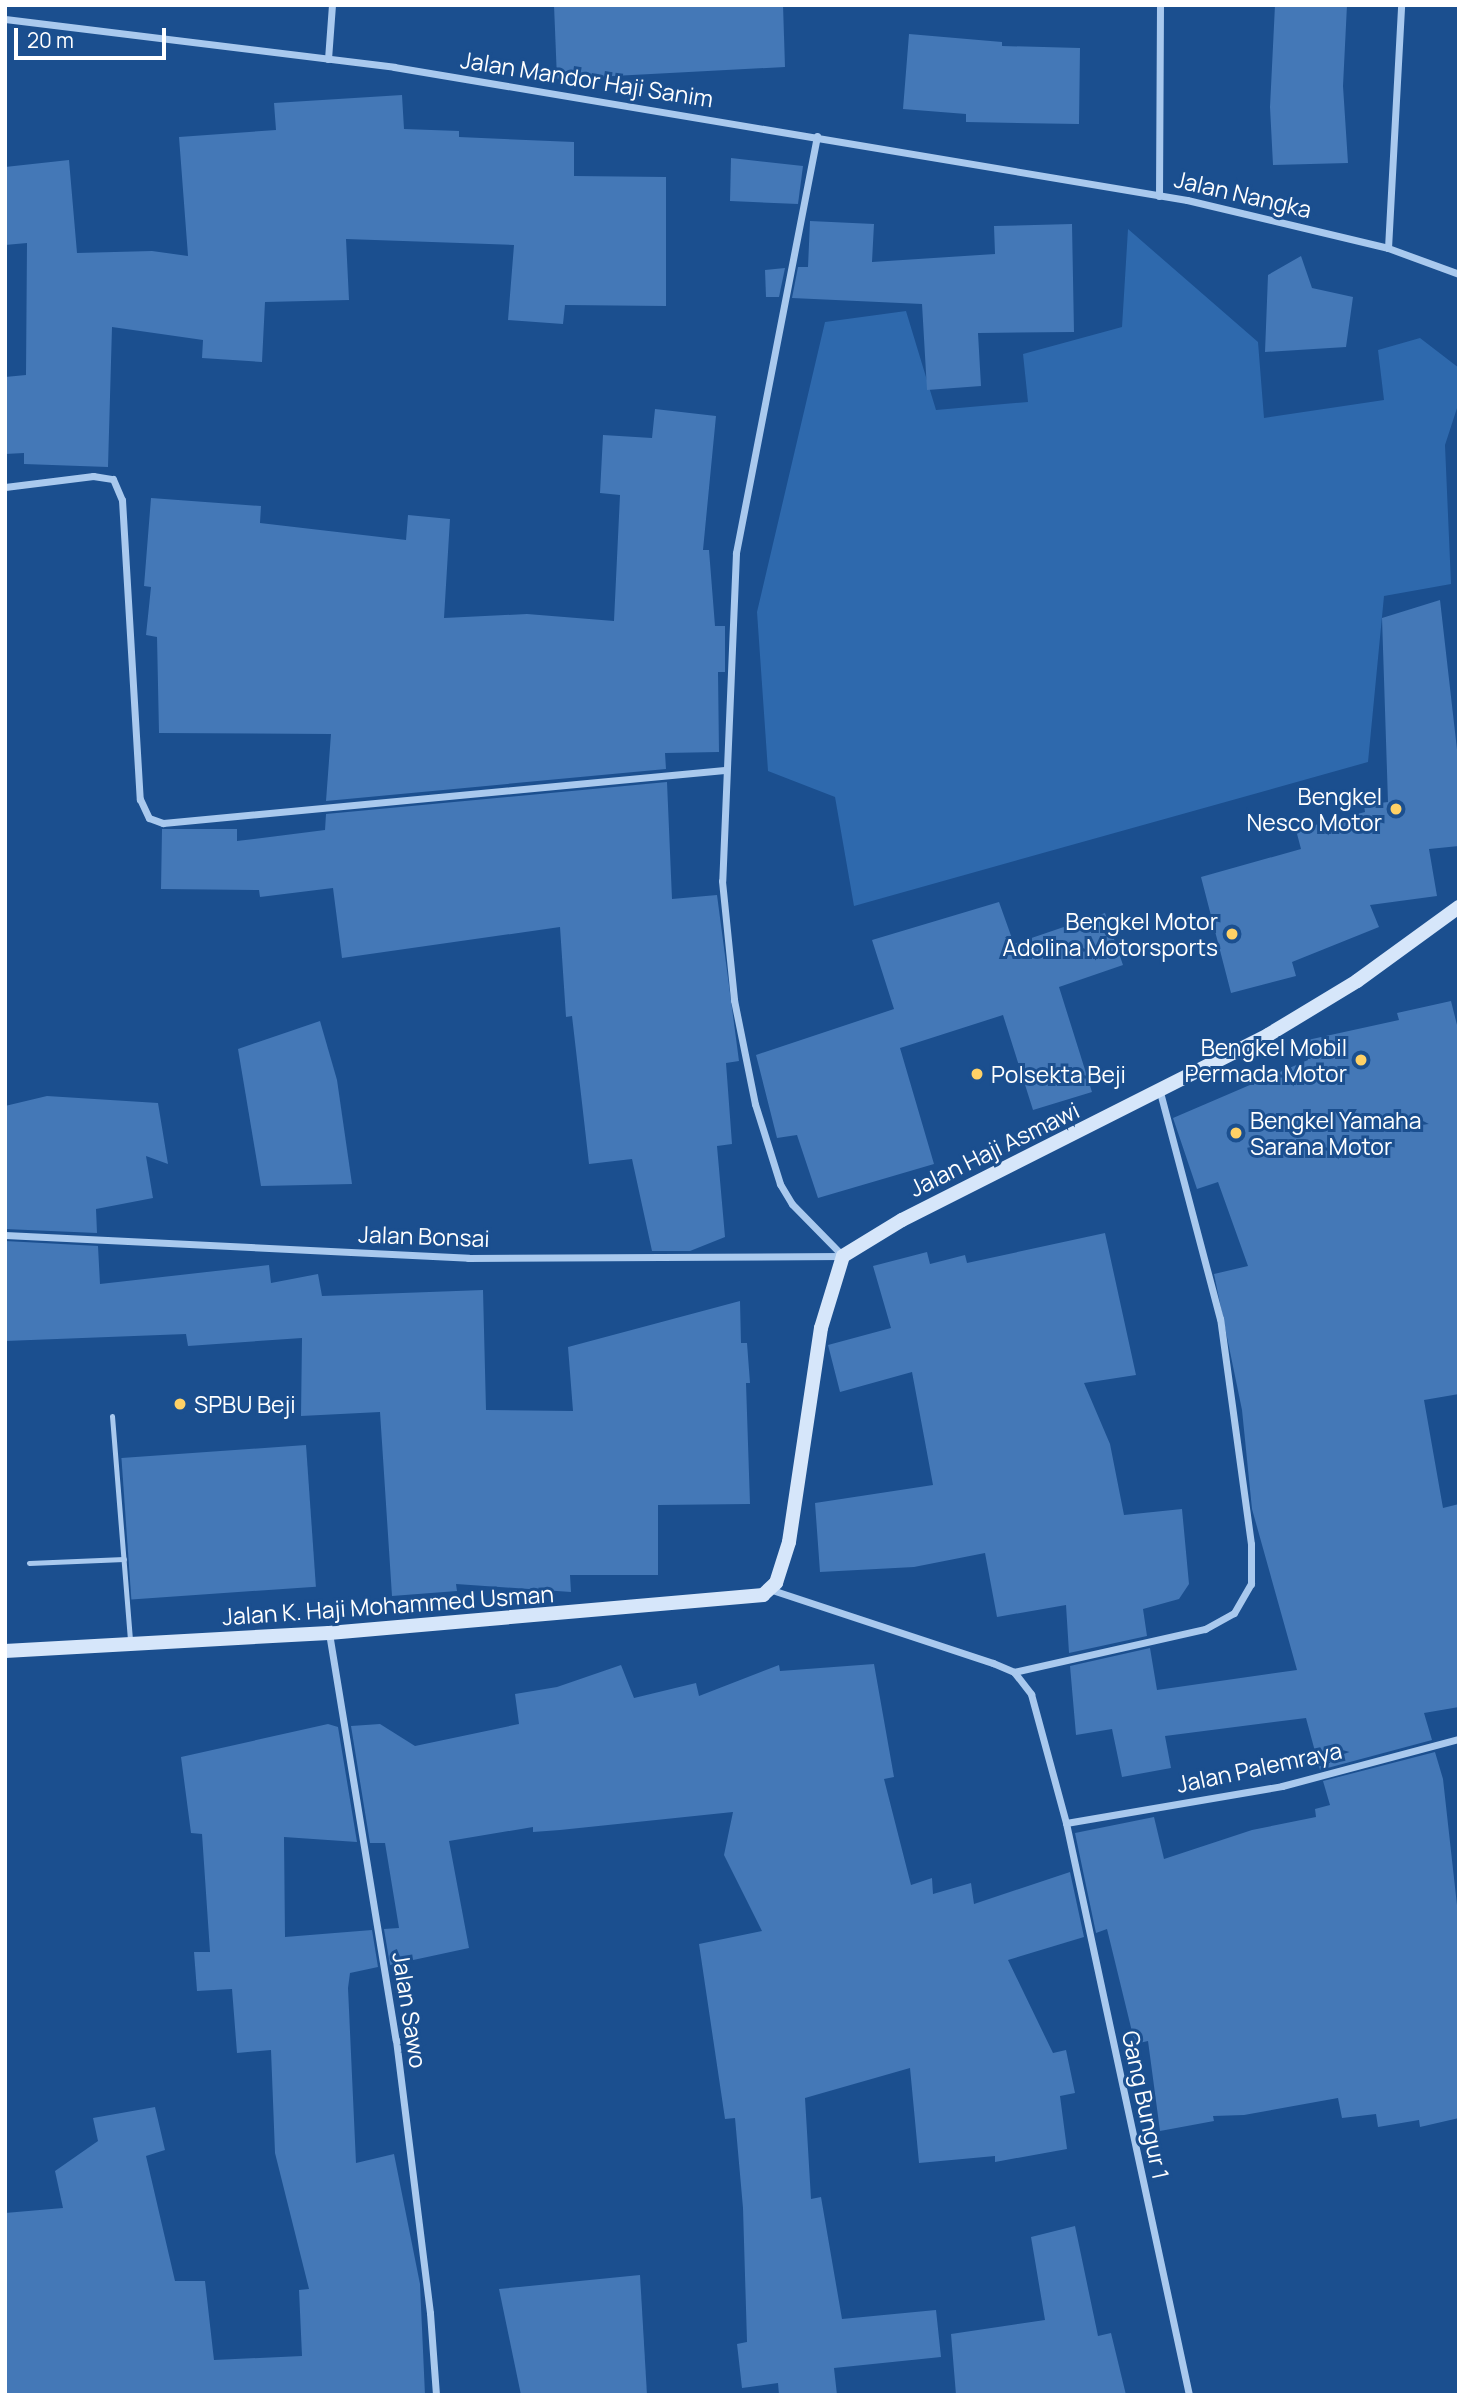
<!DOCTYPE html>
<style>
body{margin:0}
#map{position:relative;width:1464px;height:2400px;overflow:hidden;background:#1b4f8f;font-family:Manrope,sans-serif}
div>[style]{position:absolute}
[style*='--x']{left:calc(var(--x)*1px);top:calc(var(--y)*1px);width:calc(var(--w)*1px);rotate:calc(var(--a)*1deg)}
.green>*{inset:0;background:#2e69ad}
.building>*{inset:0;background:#4478b7;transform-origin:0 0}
.lane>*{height:5px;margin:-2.5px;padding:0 2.5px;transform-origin:2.5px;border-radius:2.5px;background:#a9c9ee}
.street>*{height:7px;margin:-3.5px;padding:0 3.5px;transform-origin:3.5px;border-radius:3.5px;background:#a9c9ee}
.secondary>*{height:14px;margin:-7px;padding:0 7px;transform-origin:7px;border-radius:7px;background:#d6e6fa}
.dots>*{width:19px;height:19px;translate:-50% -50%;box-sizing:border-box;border:4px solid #1b4f8f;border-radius:50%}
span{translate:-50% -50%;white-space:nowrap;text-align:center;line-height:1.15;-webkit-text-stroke:6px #1b4f8f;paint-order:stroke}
.street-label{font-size:23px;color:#fff}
.poi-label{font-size:23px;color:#fff}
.right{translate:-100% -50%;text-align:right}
.left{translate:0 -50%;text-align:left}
.frame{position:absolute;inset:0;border:7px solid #fff;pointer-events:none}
.scale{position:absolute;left:14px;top:28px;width:152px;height:32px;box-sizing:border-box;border:4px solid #fff;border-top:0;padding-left:9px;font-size:21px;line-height:24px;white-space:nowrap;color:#fff;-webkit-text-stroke:5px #1b4f8f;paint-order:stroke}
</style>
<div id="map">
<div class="green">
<i style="clip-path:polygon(1128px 229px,1258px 342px,1264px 418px,1384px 400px,1378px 350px,1420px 338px,1459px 368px,1459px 402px,1445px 445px,1451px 584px,1384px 596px,1368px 762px,854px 906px,835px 797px,768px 771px,757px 612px,825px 322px,906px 311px,936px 410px,1028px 402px,1023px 354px,1122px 327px)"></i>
</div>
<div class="building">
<i style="clip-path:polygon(554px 5px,783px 5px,785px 67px,557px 79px)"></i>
<i style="clip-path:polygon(1275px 5px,1347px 5px,1343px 86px,1348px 163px,1273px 165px,1270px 107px)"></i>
<i style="clip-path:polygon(909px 34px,1002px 42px,1002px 46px,1080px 48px,1079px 124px,966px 122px,966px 114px,903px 109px)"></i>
<i style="clip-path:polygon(402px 95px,404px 129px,459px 131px,459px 137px,574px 142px,574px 176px,666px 177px,666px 306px,565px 305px,563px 324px,508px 320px,514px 245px,346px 239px,349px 300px,265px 302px,262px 362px,202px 358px,203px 340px,112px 327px,108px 467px,24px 464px,24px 453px,5px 454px,5px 377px,26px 375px,27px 243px,5px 245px,5px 167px,69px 160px,77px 253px,152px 251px,188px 256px,179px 137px,276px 130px,274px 103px)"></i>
<i style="clip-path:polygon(731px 158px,803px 166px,798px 204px,730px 201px)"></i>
<i style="clip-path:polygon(810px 221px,874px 224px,872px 262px,995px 254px,994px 226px,1072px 224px,1074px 332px,978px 333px,981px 386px,927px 390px,922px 304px,792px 298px,798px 267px,808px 267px)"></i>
<i style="clip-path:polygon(1301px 256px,1312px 288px,1353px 297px,1346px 347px,1265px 352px,1268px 275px)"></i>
<i style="clip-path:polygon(785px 268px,779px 297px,766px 297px,765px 270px)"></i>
<i style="clip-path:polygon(655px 409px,716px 416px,703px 550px,709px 550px,715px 626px,725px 626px,725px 672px,718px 672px,719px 752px,665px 753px,666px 769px,326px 801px,331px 734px,159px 733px,157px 637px,146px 635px,151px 587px,144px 586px,151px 498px,261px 506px,260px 523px,406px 540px,408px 515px,450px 519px,444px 618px,527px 614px,614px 621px,620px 495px,600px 493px,603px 435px,652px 438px)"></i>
<i style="clip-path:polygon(1440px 600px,1459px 767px,1459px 846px,1429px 849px,1437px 896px,1370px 905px,1379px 927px,1292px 962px,1296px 976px,1231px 993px,1201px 877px,1301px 849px,1296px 830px,1365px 812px,1364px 805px,1388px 802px,1382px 618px)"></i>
<i style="clip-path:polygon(667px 782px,672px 899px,717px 895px,739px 1061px,726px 1063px,732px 1144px,717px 1146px,725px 1237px,690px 1251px,652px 1251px,632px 1159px,589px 1164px,572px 1016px,566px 1017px,560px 927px,342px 958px,333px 888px,260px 897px,259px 890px,161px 889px,162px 829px,237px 829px,237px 841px,325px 830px,326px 814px)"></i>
<i style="clip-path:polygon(999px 902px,1014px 944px,1105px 913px,1123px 965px,1059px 987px,1092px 1092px,1033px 1110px,1003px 1015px,900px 1048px,934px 1164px,818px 1198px,797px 1135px,777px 1138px,756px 1055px,894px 1009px,872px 940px)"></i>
<i style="clip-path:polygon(1451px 1001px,1459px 1033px,1459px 1394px,1424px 1400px,1443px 1508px,1459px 1504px,1459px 1707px,1424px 1713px,1432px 1740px,1320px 1770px,1306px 1718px,1165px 1736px,1171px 1768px,1122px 1777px,1112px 1729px,1076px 1735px,1070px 1666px,1150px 1648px,1157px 1690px,1297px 1670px,1252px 1509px,1242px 1410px,1214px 1274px,1248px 1266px,1218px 1182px,1197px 1189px,1173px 1118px,1308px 1060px,1303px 1041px,1399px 1020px,1397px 1013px)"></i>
<i style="clip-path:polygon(320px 1021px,337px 1080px,352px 1184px,261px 1186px,238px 1049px)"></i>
<i style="clip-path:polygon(47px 1096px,158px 1103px,168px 1164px,146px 1156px,153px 1198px,96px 1209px,97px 1233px,5px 1229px,5px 1106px)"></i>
<i style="clip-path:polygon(1105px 1233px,1136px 1375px,1084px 1383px,1110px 1444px,1124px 1515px,1182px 1509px,1189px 1584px,1179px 1599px,1143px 1609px,1147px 1636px,1069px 1653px,1066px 1605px,997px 1617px,985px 1553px,914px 1567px,820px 1572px,815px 1503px,933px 1485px,912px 1372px,840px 1392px,828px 1345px,891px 1328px,873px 1266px,927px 1252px,930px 1264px,965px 1255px,967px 1263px)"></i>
<i style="clip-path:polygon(5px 1241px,98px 1246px,100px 1284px,269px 1265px,271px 1283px,318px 1274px,322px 1296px,483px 1290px,486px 1410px,573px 1411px,568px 1347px,740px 1301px,741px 1343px,747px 1343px,750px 1383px,746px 1383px,750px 1504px,658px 1505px,658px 1575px,570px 1575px,571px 1592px,456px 1584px,457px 1591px,392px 1596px,380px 1412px,301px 1416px,302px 1338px,188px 1346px,186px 1334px,5px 1341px)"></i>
<i style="left:306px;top:1445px;width:142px;height:185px;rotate:86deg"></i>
<i style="clip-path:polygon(874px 1664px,894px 1777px,884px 1779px,911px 1885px,932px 1878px,933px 1894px,971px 1883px,974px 1904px,1070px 1872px,1084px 1937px,1008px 1960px,1053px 2053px,1066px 2050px,1075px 2093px,1060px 2096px,1067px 2149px,995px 2162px,995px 2156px,919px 2163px,910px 2068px,805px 2098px,811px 2199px,821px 2197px,842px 2319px,936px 2310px,941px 2357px,834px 2368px,837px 2395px,779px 2395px,778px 2383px,742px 2388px,737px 2344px,747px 2342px,743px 2208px,735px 2118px,725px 2119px,699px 1944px,762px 1931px,724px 1855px,733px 1812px,560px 1830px,533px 1832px,533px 1827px,449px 1841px,469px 1948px,390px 1965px,384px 1929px,399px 1928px,385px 1843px,370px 1843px,351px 1726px,380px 1724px,415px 1746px,519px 1724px,515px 1694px,557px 1687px,621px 1665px,634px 1698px,696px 1683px,699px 1696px,779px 1665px,780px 1671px)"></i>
<i style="clip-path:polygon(328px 1724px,338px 1727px,357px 1842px,284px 1837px,285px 1937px,372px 1930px,378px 1967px,350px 1973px,348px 1988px,356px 2163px,394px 2154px,420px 2284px,425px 2395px,5px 2395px,5px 2213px,63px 2208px,55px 2171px,98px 2141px,93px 2118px,155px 2107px,165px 2150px,146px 2156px,175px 2281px,205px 2281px,214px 2360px,302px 2356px,299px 2290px,309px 2289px,275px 2153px,271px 2050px,237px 2053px,232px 1989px,197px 1991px,194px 1952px,210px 1952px,202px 1834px,191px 1833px,181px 1757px)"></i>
<i style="clip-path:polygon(1435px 1752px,1443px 1779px,1459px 1923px,1459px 2118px,1420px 2127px,1419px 2120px,1378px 2127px,1376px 2114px,1342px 2118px,1338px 2098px,1244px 2115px,1213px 2116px,1214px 2121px,1160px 2131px,1148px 2041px,1135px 2044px,1107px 1929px,1096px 1933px,1075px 1833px,1154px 1817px,1164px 1859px,1252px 1830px,1316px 1817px,1315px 1809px,1330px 1805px,1323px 1781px)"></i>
<i style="clip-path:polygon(1075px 2226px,1098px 2336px,1111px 2333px,1126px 2395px,956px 2395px,951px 2334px,1045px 2320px,1031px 2237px)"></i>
<i style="clip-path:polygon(640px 2275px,647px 2395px,521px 2395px,499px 2289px)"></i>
</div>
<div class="lane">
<i style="--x:112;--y:1416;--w:227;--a:85.4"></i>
<i style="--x:29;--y:1563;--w:95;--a:-2.4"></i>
</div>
<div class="street">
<i style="--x:5;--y:19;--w:392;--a:7"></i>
<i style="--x:394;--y:67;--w:804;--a:9.52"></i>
<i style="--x:1187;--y:200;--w:207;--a:13.4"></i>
<i style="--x:1388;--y:248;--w:76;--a:20.1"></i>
<i style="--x:328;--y:59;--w:54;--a:-85.8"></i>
<i style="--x:817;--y:136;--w:425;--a:101"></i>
<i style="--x:736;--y:553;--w:328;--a:92.4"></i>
<i style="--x:722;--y:881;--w:120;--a:84.2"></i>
<i style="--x:734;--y:1000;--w:106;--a:78.6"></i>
<i style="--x:755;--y:1104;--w:84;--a:72.6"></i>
<i style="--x:780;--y:1184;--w:23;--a:59"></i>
<i style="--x:792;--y:1204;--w:73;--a:45.6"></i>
<i style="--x:1159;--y:196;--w:191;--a:-89.7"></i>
<i style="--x:1388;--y:248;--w:243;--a:-86.9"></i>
<i style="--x:5;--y:487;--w:89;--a:-7.1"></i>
<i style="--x:93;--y:476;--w:20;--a:9"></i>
<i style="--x:113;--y:479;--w:23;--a:67"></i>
<i style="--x:122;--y:500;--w:300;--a:86.6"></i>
<i style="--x:140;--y:799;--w:21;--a:65"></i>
<i style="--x:149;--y:818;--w:15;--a:20"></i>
<i style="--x:163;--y:823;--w:564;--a:-5.39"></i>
<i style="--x:5;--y:1235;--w:464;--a:2.8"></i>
<i style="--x:468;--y:1258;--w:375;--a:-0.3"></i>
<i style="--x:772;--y:1590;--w:233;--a:18.3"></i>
<i style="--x:993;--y:1663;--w:23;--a:23"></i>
<i style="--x:1014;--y:1672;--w:28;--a:52"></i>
<i style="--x:1031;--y:1694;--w:134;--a:74.8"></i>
<i style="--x:1066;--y:1823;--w:585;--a:77.86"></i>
<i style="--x:329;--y:1633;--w:412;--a:80.7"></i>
<i style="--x:396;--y:2040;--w:275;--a:82.9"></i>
<i style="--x:430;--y:2313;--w:82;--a:85.8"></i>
<i style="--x:1014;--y:1672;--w:196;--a:-12.7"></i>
<i style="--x:1205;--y:1629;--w:33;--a:-29"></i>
<i style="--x:1234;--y:1613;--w:34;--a:-60"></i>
<i style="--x:1251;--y:1584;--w:40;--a:-90"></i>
<i style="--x:1251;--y:1544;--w:227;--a:-97.8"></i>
<i style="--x:1220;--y:1319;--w:235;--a:-104.8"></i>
<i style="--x:1066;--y:1823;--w:219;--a:-9.7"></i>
<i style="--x:1282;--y:1786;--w:183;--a:-14.9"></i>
</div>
<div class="secondary">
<i style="--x:5;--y:1651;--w:324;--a:-3.2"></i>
<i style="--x:329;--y:1633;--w:436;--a:-5"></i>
<i style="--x:763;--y:1595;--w:18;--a:-43"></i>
<i style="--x:776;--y:1583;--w:43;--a:-72.4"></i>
<i style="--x:789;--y:1542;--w:216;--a:-81.5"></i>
<i style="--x:821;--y:1328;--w:75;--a:-73"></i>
<i style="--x:843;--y:1256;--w:69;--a:-31.4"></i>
<i style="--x:902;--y:1220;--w:410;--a:-26.8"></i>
<i style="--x:1268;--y:1035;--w:104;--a:-31.2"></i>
<i style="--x:1357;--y:981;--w:126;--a:-36"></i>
</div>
<div class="dots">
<i style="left:1396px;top:809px;background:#ffd166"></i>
<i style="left:1232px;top:934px;background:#ffd166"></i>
<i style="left:1361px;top:1060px;background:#ffd166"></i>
<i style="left:977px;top:1074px;background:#ffd166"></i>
<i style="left:1236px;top:1133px;background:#ffd166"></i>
<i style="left:180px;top:1404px;background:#ffd166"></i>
</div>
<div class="street-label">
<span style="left:587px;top:79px;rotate:9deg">Jalan Mandor Haji Sanim</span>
<span style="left:1243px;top:194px;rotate:13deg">Jalan Nangka</span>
<span style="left:994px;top:1149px;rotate:-26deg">Jalan Haji Asmawi</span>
<span style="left:424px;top:1236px;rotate:2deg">Jalan Bonsai</span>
<span style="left:388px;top:1605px;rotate:-4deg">Jalan K. Haji Mohammed Usman</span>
<span style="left:1259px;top:1767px;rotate:-12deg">Jalan Palemraya</span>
<span style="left:410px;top:2010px;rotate:81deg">Jalan Sawo</span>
<span style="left:1146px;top:2105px;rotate:78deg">Gang Bungur 1</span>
</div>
<div class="poi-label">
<span class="right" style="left:1382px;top:809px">Bengkel<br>Nesco Motor</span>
<span class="right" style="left:1218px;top:934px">Bengkel Motor<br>Adolina Motorsports</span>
<span class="right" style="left:1347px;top:1060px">Bengkel Mobil<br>Permada Motor</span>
<span class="left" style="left:991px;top:1074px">Polsekta Beji</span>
<span class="left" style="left:1250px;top:1133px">Bengkel Yamaha<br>Sarana Motor</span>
<span class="left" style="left:194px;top:1404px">SPBU Beji</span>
</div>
<div class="frame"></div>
<div class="scale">20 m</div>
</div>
